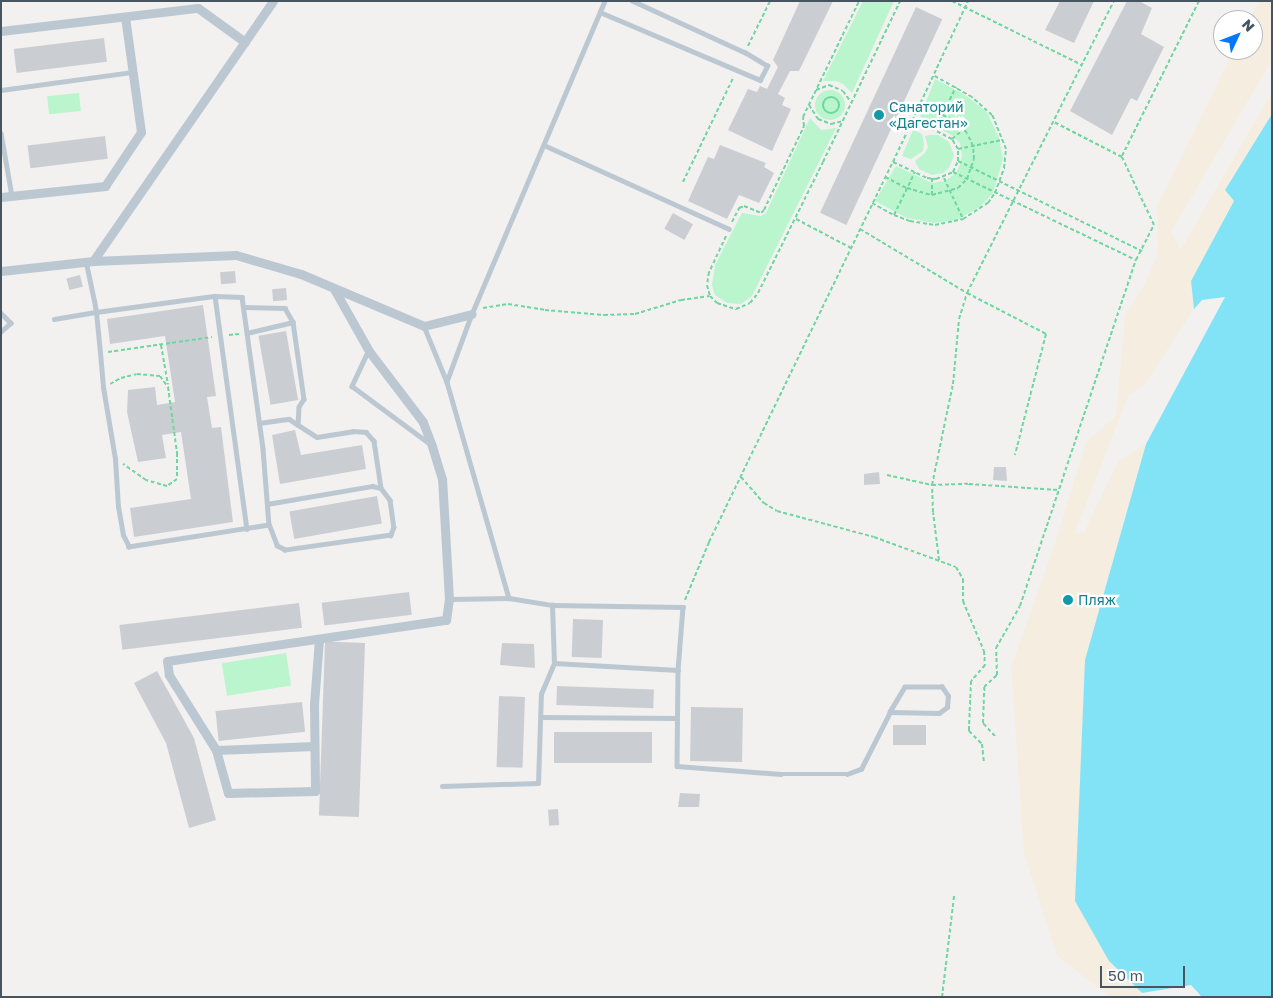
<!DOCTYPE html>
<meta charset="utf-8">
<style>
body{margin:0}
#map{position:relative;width:1273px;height:998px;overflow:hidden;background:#f3f0f0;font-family:"Golos Text",sans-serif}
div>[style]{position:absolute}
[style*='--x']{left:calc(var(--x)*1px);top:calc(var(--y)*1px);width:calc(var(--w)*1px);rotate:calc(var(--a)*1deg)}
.green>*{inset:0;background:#baf5ce;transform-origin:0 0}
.round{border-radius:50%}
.sand>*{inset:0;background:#f5eee0}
.water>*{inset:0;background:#82e3f7}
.building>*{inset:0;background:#caced3;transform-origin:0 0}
.path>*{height:2px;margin-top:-1px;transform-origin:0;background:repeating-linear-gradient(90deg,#6ed79f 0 4px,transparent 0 6.5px)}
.path>.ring{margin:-1px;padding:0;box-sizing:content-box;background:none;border:2px solid #6ed79f;border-radius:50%}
.service>*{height:4.5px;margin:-2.25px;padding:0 2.25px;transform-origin:2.25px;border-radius:2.25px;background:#bcc8d1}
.minor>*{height:9px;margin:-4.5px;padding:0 4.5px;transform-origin:4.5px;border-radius:4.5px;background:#bcc8d1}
.dots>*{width:14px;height:14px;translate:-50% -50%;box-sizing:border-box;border:2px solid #fff;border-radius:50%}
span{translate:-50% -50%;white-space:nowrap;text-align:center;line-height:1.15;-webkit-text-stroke:4.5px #fff;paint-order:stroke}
.culture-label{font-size:14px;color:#0d838f}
.left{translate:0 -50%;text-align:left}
.frame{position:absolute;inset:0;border:2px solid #465560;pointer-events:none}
.north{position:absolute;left:1213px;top:10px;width:50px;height:50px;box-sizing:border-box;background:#fff;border:1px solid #b5bbbf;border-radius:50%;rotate:47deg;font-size:14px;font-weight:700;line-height:20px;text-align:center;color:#465560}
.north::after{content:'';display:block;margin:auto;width:18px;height:22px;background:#0379fa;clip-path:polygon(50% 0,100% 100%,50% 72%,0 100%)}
.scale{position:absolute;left:1100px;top:966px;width:85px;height:22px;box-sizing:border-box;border:2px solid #465560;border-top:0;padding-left:6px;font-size:15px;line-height:18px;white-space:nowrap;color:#465560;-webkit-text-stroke:4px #fff;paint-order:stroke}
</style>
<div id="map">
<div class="green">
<i style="clip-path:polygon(863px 1px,894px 1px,852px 93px,843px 84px,836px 81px,823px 81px)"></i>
<i style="clip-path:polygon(935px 79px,965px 95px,987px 112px,999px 138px,1003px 159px,993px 193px,981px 206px,957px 220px,934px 223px,907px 218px,875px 201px,896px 166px,932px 183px,945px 181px,956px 173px,960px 164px,962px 156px,960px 143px,953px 136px,920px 117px)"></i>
<i class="round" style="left:815px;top:90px;width:30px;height:30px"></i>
<i style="left:79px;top:93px;width:18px;height:32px;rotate:84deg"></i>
<i style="clip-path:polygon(810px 118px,821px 130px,836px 128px,752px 296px,741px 304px,727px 303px,715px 295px,712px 285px,715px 265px,742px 213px,761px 216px,766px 213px)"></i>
<i style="clip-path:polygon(913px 130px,922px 134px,924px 144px,923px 151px,911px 159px,902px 156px)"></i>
<i style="clip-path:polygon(930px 135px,938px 135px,949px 142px,954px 155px,949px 168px,943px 173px,932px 175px,919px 169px,915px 161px,925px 153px,928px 147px,925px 136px)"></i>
<i style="left:286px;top:653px;width:33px;height:65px;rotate:81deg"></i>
</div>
<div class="sand">
<i style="clip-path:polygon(1259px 1px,1272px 1px,1272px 60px,1171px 232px,1181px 249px,1272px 92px,1272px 114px,1225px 189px,1235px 201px,1191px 281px,1194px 309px,1146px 383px,1128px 396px,1075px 533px,1084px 532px,1118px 462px,1146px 444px,1085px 660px,1109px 961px,1142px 993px,1138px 997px,1110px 997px,1057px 956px,1024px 854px,1011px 667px,1056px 540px,1086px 442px,1116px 416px,1125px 315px,1144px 285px,1158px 254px,1157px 206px,1234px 50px,1253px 50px,1253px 20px,1249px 20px)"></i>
</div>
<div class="water">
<i style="clip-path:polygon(1272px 114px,1272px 997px,1202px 997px,1191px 985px,1142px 993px,1109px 961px,1075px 901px,1085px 660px,1146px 444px,1225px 297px,1202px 300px,1194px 309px,1191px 281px,1234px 201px,1225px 190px)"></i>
</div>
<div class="building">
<i style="clip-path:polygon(800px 1px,833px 1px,799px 71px,790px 71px,778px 94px,785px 98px,782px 105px,791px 109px,772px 151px,728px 130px,748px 89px,757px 92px,760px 86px,767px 89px,778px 67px,773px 60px)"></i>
<i style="clip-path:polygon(1060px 1px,1094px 1px,1074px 43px,1045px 30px)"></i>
<i style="clip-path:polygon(1127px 1px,1139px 1px,1152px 8px,1141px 34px,1164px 47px,1137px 101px,1131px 98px,1112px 135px,1070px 111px)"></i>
<i style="left:916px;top:7px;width:29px;height:227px;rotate:25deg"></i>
<i style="left:104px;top:38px;width:24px;height:91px;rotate:83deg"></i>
<i style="left:105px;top:136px;width:23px;height:78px;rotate:83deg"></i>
<i style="clip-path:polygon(720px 145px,766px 163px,764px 167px,774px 173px,759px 203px,739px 195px,727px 219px,688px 201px,708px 157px,714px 159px)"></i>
<i style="left:673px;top:213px;width:23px;height:18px;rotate:29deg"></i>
<i style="left:235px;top:271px;width:12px;height:15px;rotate:85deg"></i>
<i style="left:80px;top:275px;width:12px;height:14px;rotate:76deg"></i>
<i style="left:286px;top:288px;width:12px;height:14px;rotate:85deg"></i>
<i style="clip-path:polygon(203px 305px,216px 396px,207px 397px,212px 428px,221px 427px,233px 522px,134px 537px,130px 508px,191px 499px,181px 432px,162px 435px,166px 458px,138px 462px,127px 412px,128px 390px,155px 387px,157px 405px,175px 402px,165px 336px,110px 344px,107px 319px)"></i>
<i style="left:286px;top:331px;width:70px;height:28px;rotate:80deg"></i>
<i style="clip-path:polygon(295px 430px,301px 455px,362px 445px,366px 469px,280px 484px,272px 435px)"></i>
<i style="clip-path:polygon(994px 467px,1006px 467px,1007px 481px,993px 480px)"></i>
<i style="clip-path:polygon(879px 472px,880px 484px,864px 485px,864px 474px)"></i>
<i style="left:377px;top:496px;width:28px;height:89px;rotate:80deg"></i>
<i style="left:409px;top:592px;width:23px;height:88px;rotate:83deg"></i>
<i style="left:299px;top:603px;width:25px;height:181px;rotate:83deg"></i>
<i style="left:573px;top:619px;width:30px;height:38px;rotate:2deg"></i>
<i style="left:365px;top:643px;width:174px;height:40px;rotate:92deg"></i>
<i style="clip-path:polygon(502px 643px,534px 644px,535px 668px,500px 665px)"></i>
<i style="clip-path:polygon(157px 671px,194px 738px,216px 820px,189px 828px,166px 743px,134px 683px)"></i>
<i style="left:557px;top:686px;width:97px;height:19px;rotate:2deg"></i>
<i style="left:499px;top:696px;width:26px;height:71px;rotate:2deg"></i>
<i style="left:302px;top:702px;width:30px;height:87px;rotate:84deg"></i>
<i style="left:691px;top:707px;width:52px;height:54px;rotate:1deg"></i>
<i style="left:893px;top:725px;width:33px;height:20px"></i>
<i style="left:554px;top:732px;width:98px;height:31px"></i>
<i style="clip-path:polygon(680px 793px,700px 794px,699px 807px,678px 807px)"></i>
<i style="left:558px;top:809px;width:16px;height:10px;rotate:86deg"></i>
</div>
<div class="path">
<i style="--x:952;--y:1;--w:145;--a:26.2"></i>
<i style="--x:748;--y:46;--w:50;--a:-63.9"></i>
<i style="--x:816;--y:90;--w:14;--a:-21"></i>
<i style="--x:829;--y:85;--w:15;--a:23"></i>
<i style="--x:843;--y:91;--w:14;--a:54"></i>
<i class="ring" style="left:823px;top:97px;width:14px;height:14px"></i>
<i style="--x:809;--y:105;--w:17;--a:57"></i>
<i style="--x:818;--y:119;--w:14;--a:21"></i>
<i style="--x:831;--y:124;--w:12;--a:-14"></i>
<i style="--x:935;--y:129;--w:47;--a:-63.4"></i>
<i style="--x:952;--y:139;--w:16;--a:-40"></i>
<i style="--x:958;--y:149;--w:45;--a:-11.6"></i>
<i style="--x:1122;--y:156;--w:173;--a:-63.6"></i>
<i style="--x:958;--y:161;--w:205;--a:26.1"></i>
<i style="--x:893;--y:162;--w:38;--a:25"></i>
<i style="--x:927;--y:178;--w:9;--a:6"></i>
<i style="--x:936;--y:179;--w:18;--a:-22"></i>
<i style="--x:953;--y:172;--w:12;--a:-66"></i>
<i style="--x:958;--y:161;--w:12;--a:-90"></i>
<i style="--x:958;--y:149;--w:12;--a:-121"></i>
<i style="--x:952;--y:139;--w:44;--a:-152.9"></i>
<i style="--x:953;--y:172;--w:203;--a:25.7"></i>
<i style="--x:885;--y:177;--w:25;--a:27"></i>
<i style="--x:907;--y:188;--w:26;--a:16"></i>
<i style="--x:932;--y:195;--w:27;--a:-15"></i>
<i style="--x:958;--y:188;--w:13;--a:-45"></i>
<i style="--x:967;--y:179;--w:21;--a:-71"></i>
<i style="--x:974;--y:159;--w:13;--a:-94"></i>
<i style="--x:973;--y:146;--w:14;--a:-115"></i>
<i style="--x:967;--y:133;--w:13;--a:-132"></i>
<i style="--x:958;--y:123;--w:43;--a:-152.2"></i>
<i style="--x:932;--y:178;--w:17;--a:90"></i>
<i style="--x:944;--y:178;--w:45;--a:65.1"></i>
<i style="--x:683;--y:182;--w:115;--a:-64.3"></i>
<i style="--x:872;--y:203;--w:25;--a:29"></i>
<i style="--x:894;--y:215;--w:17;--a:21"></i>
<i style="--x:910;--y:221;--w:25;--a:9"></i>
<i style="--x:935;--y:225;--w:29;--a:-12"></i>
<i style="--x:963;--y:219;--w:30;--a:-33"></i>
<i style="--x:988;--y:203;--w:12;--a:-55"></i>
<i style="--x:995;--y:193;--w:27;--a:-70"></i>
<i style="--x:1004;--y:168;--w:19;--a:-84"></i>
<i style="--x:1006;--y:149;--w:37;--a:-112"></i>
<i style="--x:992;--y:115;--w:27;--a:-138"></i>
<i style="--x:972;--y:97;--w:45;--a:-150.6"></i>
<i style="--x:894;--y:215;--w:48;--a:-64"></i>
<i style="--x:796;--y:219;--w:62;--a:27.8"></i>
<i style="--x:732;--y:222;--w:16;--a:-63"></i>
<i style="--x:739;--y:208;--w:5;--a:-22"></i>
<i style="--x:744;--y:206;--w:18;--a:22"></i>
<i style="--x:761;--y:213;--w:4;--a:-45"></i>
<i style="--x:764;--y:210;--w:93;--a:-64.5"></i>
<i style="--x:804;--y:126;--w:9;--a:-96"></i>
<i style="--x:803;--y:117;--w:129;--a:-64.2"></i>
<i style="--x:860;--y:229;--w:125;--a:30.9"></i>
<i style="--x:967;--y:293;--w:89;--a:27.4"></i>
<i style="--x:1046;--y:334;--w:125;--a:104.4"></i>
<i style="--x:726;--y:236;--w:40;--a:115"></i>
<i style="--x:709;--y:272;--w:13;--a:99"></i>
<i style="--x:707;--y:285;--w:11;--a:75"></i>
<i style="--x:710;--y:296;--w:10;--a:45"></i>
<i style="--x:717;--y:303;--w:20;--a:18"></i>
<i style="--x:736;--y:309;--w:15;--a:-23"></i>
<i style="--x:750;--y:303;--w:13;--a:-51"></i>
<i style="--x:758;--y:293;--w:146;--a:-63.6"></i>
<i style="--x:823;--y:162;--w:178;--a:-64.4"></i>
<i style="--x:483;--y:308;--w:25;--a:-9"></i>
<i style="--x:508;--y:304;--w:37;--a:9"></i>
<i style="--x:545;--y:310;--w:59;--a:4.8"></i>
<i style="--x:604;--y:315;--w:31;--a:-2"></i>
<i style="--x:635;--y:314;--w:48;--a:-16.9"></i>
<i style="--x:681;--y:300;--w:29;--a:-8"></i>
<i style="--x:229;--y:335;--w:10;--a:-6"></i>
<i style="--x:161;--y:345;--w:40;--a:80"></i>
<i style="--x:108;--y:352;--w:105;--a:-8.2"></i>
<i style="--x:110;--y:384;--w:13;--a:-29"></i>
<i style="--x:121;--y:378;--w:16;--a:-14"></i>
<i style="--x:137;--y:374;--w:23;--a:5"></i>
<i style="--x:160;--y:376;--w:14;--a:54"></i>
<i style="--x:168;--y:387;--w:67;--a:82.2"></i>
<i style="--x:177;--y:453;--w:26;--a:90"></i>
<i style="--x:177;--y:479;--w:12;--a:145"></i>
<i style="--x:167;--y:486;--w:22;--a:-164"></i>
<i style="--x:146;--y:480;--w:28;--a:-145"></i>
<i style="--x:887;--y:475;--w:46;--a:12.5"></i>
<i style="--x:932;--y:485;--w:37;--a:-2"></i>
<i style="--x:969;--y:484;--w:89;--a:3.9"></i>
<i style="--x:741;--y:477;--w:35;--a:49"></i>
<i style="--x:764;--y:503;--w:15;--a:32"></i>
<i style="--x:777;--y:511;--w:100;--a:15"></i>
<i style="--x:874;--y:537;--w:87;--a:20.1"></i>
<i style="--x:956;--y:567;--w:14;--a:60"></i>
<i style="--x:963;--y:579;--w:22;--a:90"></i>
<i style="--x:963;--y:601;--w:54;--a:67.2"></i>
<i style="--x:984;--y:651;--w:14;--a:86"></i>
<i style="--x:985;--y:665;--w:21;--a:131"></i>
<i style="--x:971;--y:681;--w:46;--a:92.5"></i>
<i style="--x:969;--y:727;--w:4;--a:90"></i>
<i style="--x:969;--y:731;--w:18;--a:45"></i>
<i style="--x:982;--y:744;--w:18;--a:84"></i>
<i style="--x:939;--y:560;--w:48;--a:-97.1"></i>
<i style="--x:933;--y:512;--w:27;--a:-92"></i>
<i style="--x:932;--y:485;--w:103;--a:-78.3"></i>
<i style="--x:953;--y:384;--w:65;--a:-84.7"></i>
<i style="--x:959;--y:319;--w:27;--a:-73"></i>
<i style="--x:967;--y:293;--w:327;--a:-63.3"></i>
<i style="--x:685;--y:600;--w:63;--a:-67.5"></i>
<i style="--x:709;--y:542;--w:422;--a:-64.2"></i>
<i style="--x:893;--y:162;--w:178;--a:-65"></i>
<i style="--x:995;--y:736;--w:18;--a:-133"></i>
<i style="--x:983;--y:723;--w:36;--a:-88"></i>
<i style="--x:984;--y:687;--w:18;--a:-43"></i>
<i style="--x:997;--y:675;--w:27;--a:-92"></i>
<i style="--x:996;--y:648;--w:48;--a:-60.3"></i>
<i style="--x:1020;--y:606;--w:365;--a:-71.5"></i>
<i style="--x:1136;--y:260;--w:39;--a:-63"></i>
<i style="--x:1154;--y:225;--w:75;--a:-115.2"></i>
<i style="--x:1122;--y:157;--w:76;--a:-152.8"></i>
<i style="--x:942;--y:997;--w:102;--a:-83.2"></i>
</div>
<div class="service">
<i style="--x:605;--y:1;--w:340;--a:113"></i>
<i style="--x:472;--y:314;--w:72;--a:110.2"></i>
<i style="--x:447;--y:382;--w:225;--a:74"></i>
<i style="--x:509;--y:598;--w:44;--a:9.2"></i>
<i style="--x:552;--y:605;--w:131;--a:0.9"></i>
<i style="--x:683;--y:607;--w:63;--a:94.5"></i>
<i style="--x:678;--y:670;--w:96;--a:90.6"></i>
<i style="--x:677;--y:766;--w:104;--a:4.4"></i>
<i style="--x:781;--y:774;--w:66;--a:0"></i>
<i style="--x:847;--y:774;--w:15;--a:-20"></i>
<i style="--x:861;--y:769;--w:64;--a:-63"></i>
<i style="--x:890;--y:712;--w:49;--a:1.2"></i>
<i style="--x:939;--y:713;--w:10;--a:-37"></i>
<i style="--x:947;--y:707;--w:11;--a:-85"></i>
<i style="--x:948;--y:696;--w:11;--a:-124"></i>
<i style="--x:942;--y:687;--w:37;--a:180"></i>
<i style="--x:905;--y:687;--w:29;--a:121"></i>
<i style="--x:600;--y:12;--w:174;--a:23"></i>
<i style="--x:760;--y:80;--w:16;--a:-63"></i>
<i style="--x:767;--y:66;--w:26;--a:-149"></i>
<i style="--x:745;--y:53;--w:124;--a:-155.3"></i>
<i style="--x:1;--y:90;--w:133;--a:-7.8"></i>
<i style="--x:1;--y:133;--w:64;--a:80.1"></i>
<i style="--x:544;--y:145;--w:203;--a:24.4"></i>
<i style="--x:215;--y:296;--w:235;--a:82.2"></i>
<i style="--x:243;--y:307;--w:42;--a:1.4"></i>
<i style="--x:285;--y:308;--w:16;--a:60"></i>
<i style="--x:293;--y:322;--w:78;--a:81.9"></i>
<i style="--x:304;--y:399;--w:9;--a:122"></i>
<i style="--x:299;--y:407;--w:18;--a:93"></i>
<i style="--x:1;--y:313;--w:14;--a:45"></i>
<i style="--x:11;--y:323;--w:13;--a:138"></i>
<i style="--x:54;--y:319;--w:43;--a:-9.5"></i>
<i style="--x:96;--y:312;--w:120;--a:-7.7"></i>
<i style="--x:215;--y:296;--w:27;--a:2"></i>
<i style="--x:242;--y:297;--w:153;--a:82.1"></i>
<i style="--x:263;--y:449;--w:76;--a:85.5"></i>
<i style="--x:269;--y:525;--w:142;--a:171.1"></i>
<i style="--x:129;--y:547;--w:13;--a:-117"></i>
<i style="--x:123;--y:535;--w:28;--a:-100"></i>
<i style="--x:118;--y:507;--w:48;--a:-93.6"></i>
<i style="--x:115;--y:459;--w:73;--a:-99.5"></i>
<i style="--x:103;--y:387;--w:34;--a:-95"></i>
<i style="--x:100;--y:353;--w:41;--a:-95.6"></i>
<i style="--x:96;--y:312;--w:11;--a:-100"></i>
<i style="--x:94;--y:301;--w:40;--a:-102"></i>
<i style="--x:424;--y:326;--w:61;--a:67.7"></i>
<i style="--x:247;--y:333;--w:47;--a:-13.4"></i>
<i style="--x:368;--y:352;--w:38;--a:115"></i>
<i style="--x:352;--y:386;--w:97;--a:36.6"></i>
<i style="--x:259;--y:423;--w:30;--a:-8"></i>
<i style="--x:289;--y:419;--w:33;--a:33"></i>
<i style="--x:317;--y:437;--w:36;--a:-9"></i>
<i style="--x:353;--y:431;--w:13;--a:4"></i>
<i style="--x:366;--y:432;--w:12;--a:48"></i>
<i style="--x:374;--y:441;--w:48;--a:81.5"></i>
<i style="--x:267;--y:504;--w:107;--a:-9.7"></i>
<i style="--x:372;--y:486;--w:9;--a:13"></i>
<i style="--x:381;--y:488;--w:15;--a:53"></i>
<i style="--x:390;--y:500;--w:27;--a:82"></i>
<i style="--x:394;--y:527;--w:9;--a:111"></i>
<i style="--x:391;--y:535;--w:107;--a:171.9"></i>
<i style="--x:285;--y:550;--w:9;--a:-153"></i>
<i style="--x:277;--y:546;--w:22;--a:-111"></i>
<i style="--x:449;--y:599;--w:60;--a:-1"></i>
<i style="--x:554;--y:663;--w:124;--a:3.2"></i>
<i style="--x:541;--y:717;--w:136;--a:0.4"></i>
<i style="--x:442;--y:786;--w:96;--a:-1.8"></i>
<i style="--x:538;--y:783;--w:89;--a:-88.1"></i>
<i style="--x:541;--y:694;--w:34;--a:-67"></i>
<i style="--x:554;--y:663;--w:58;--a:-92"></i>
</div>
<div class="minor">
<i style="--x:1;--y:31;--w:198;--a:-6.7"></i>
<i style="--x:198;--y:8;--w:58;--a:35.9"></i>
<i style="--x:1;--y:197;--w:105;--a:-6"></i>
<i style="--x:105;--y:186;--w:65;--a:-56.3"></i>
<i style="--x:141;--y:132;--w:116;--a:-97.9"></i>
<i style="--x:93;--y:261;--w:316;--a:-55.3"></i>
<i style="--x:1;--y:271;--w:93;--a:-6.2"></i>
<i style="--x:93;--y:261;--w:143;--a:-2.4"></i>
<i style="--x:236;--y:255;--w:68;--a:16.3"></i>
<i style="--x:301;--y:274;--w:134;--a:22.9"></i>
<i style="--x:424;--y:326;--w:49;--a:-14"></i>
<i style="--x:319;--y:639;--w:65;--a:94.4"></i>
<i style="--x:314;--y:704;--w:87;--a:89.3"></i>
<i style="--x:315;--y:791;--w:87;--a:178.7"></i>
<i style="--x:228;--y:793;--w:45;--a:-105.6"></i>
<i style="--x:216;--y:750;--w:89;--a:-122.1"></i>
<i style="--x:169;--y:675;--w:14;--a:-98"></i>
<i style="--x:167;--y:661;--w:282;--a:-8.4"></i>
<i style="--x:446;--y:620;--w:21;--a:-82"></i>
<i style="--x:449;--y:599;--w:120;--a:-93.3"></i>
<i style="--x:442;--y:479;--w:34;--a:-107"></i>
<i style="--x:432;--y:446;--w:26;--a:-111"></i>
<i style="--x:423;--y:422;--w:89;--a:-127.3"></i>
<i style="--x:369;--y:351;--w:71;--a:-119.4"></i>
<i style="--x:216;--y:750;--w:98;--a:-2.3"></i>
</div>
<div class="dots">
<i style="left:879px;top:115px;background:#0f9aa8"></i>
<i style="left:1068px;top:600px;background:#0f9aa8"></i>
</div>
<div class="culture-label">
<span class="left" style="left:889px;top:115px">Санаторий<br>«Дагестан»</span>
<span class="left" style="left:1078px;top:600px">Пляж</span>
</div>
<div class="frame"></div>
<div class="north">N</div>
<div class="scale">50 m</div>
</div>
